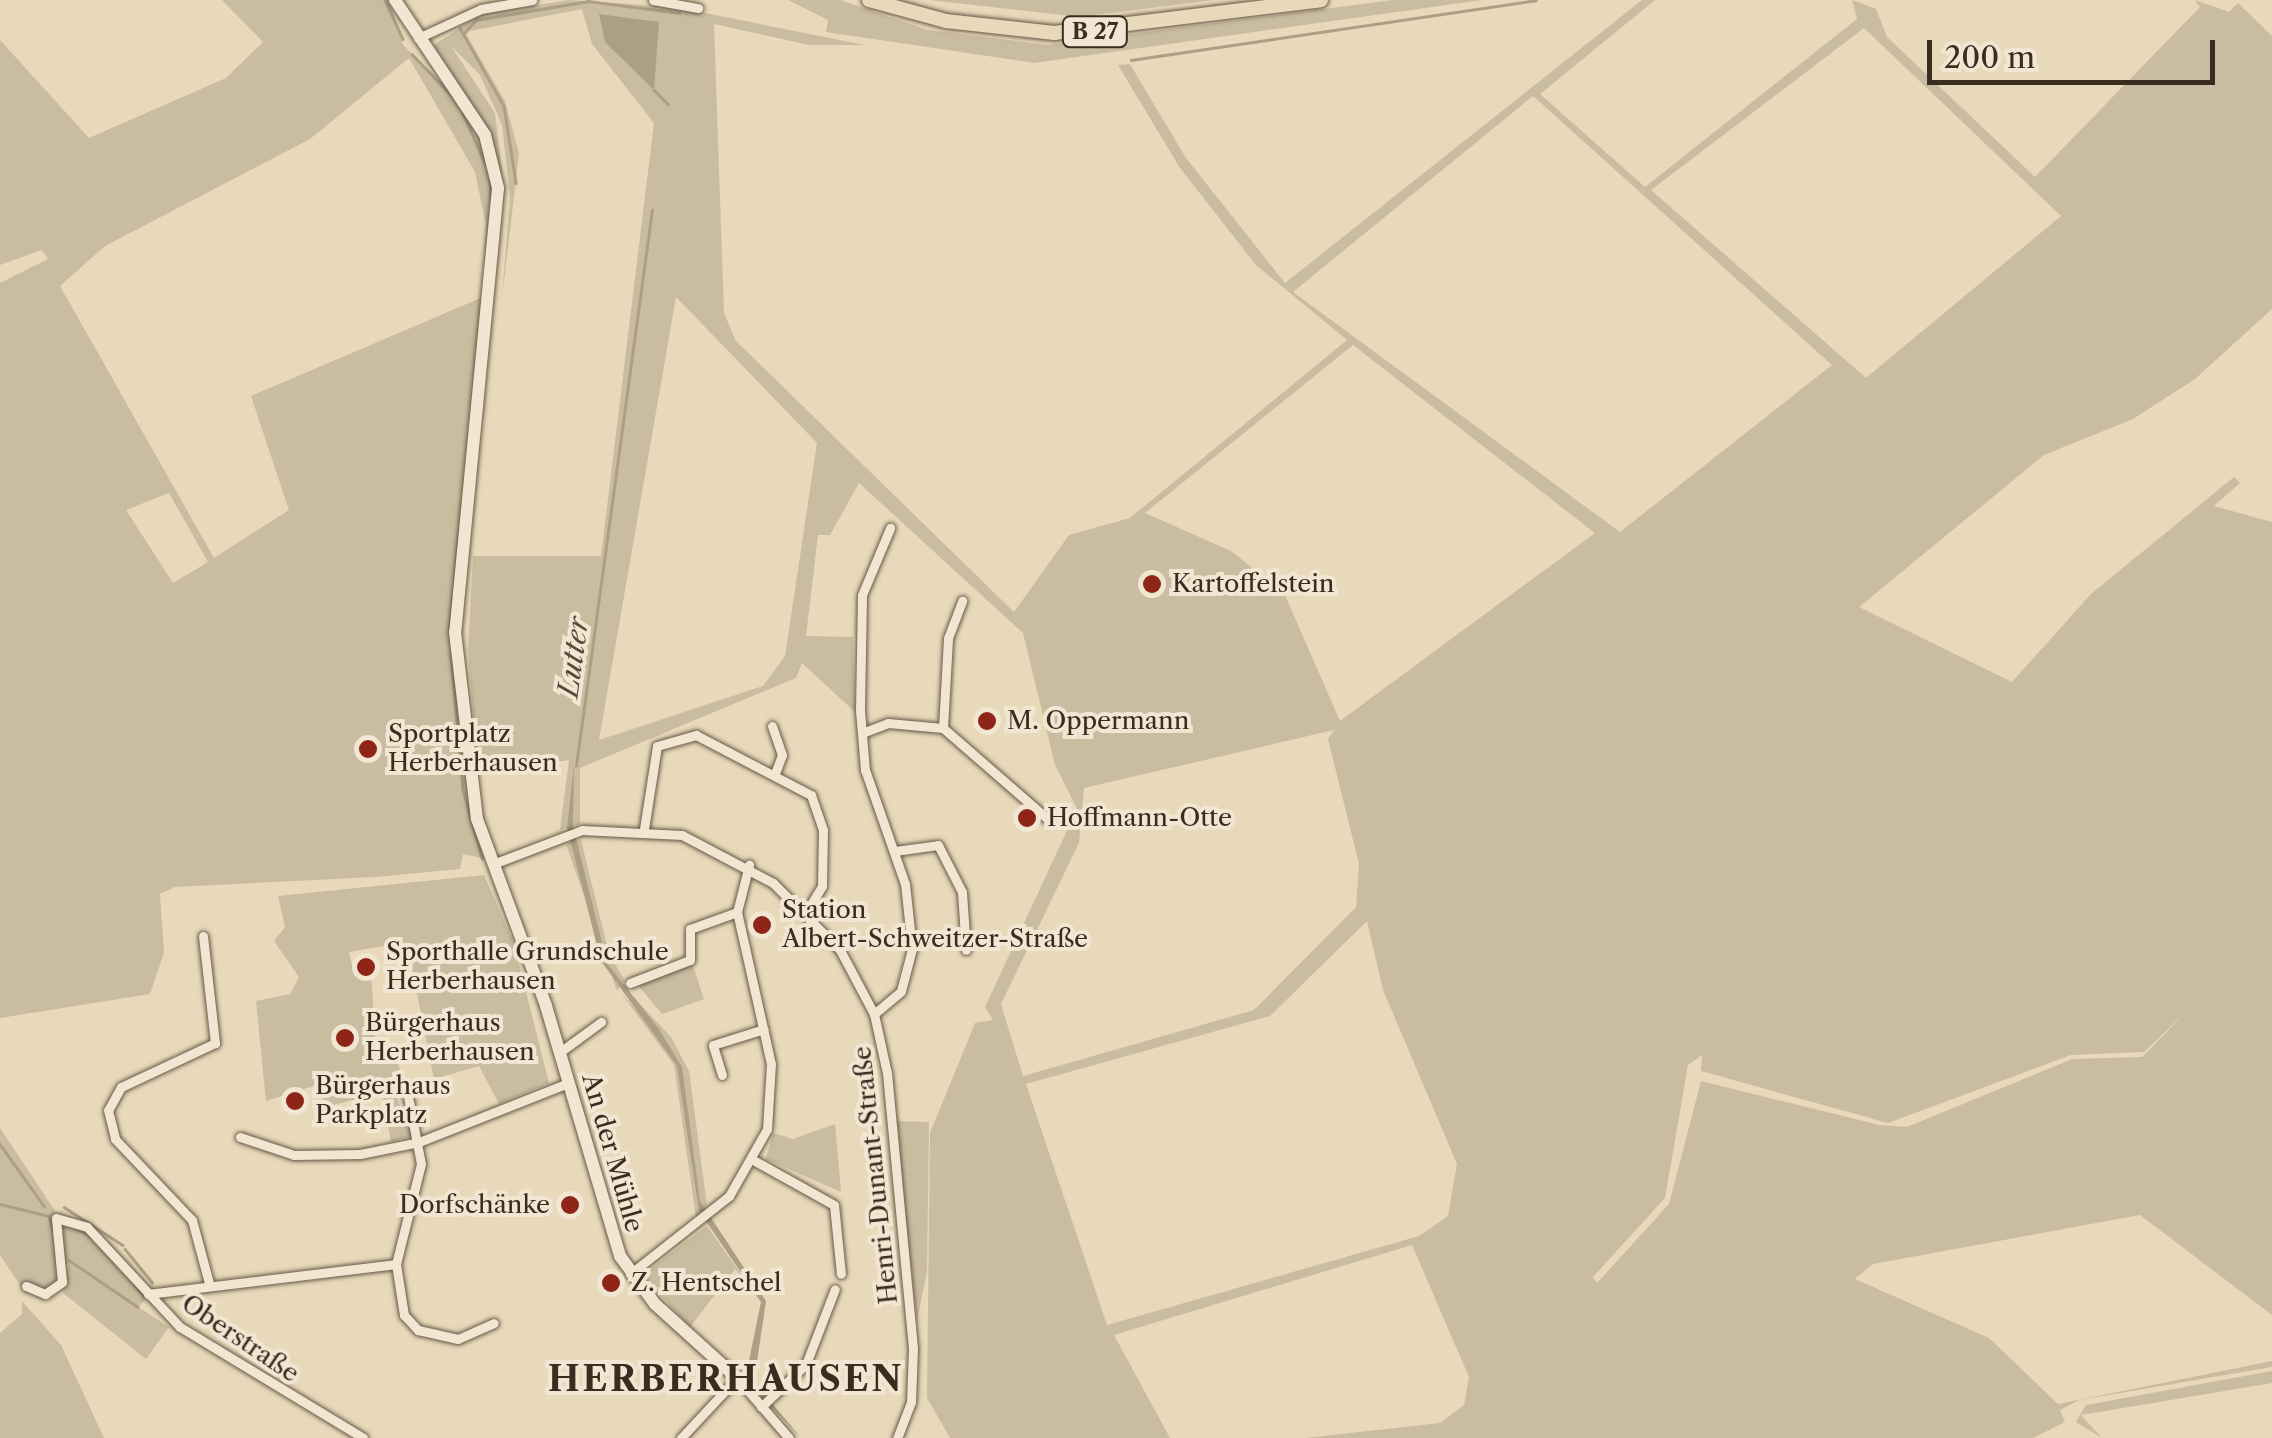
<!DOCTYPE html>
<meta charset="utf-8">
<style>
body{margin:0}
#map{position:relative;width:2272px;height:1438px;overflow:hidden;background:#e8d9ba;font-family:"Libre Caslon Text",serif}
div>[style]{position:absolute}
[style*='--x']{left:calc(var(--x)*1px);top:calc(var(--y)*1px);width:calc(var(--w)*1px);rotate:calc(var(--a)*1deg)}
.green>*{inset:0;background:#cabca0}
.water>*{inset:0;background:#ac9f86}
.stream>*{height:2.5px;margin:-1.25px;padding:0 1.25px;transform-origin:1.25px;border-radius:1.25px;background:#ac9f86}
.roads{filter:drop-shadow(0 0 2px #655846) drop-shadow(0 0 2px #655846)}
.street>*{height:9px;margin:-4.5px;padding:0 4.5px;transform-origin:4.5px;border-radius:4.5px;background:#f0e6d2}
.secondary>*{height:12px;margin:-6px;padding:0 6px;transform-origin:6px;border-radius:6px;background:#f0e6d2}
.primary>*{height:14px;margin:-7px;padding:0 7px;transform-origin:7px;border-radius:7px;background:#e8d9ba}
.dots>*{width:28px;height:28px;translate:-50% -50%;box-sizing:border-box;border:5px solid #f0e6d2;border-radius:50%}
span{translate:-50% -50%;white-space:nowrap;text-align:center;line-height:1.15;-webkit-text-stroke:8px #f0e6d2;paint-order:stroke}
.shield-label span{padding:2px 8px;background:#f0e6d2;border:2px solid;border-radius:8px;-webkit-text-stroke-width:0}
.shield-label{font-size:22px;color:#392d20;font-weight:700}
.poi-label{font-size:25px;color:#392d20}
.left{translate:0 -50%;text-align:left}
.right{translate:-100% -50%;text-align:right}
.street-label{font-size:25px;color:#392d20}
.water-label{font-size:28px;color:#564a3a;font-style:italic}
.district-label{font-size:35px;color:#392d20;font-weight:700;letter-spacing:2.5px}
.scale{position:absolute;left:1927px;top:40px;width:288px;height:45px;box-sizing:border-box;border:5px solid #392d20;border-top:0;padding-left:12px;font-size:30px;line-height:35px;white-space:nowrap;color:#392d20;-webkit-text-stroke:8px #f0e6d2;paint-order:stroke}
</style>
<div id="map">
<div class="green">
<i style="clip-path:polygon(evenodd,222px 0,390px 0,403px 45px,452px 92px,483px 144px,493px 194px,483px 362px,451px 594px,463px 768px,487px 859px,463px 854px,460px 869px,375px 877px,175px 887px,160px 894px,164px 953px,150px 994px,0 1018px,0 283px,48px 259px,42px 250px,0 265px,0 40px,89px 138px,226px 78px,263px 42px,222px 0,409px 58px,475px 172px,486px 225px,483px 297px,251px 396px,289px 510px,214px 558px,60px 286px,105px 246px,310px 139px,409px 58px,222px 0,169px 493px,208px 562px,173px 583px,126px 510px,169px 493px)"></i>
<i style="clip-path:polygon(evenodd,569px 0,675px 7px,865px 45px,809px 45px,714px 24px,724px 313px,736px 341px,1014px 612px,1069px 535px,1130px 518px,1347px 340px,1256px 265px,1180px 168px,1118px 65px,1130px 64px,1186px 158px,1285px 283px,1642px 0,1655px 0,1540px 94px,1645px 187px,1857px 19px,1852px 0,1876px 9px,1887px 37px,2035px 177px,2200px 7px,2195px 0,2229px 12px,2238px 3px,2272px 36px,2272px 309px,2195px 379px,2133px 419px,2044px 455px,1859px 607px,2012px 682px,2091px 594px,2234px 477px,2240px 483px,2214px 506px,2272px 522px,2272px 1315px,2140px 1215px,1873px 1264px,1855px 1279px,1989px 1338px,2058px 1404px,2272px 1361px,2272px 1367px,2079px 1400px,2060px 1410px,2065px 1422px,2033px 1438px,1305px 1438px,1440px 1423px,1464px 1405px,1469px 1377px,1412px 1245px,1114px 1335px,1170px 1438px,950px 1438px,927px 1398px,930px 1133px,975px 1023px,993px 1020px,985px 1007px,1077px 809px,1055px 765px,1023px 633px,859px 483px,830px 535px,818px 535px,806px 636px,853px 637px,855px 712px,802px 663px,796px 678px,580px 768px,580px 824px,560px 830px,569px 760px,478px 774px,468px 650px,473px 556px,601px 556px,654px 123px,592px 44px,582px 9px,465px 32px,505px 101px,519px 154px,502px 298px,510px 197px,502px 125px,480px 75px,451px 46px,495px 113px,505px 196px,487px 128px,434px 45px,481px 14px,569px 0,1864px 28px,2061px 216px,1866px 378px,1651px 190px,1864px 28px,569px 0,1533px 96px,1832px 365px,1620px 532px,1293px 292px,1533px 96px,569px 0,676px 297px,817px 443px,785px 656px,763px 686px,599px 740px,676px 297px,569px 0,1353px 345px,1595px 533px,1340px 721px,1284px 593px,1231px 551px,1145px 513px,1353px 345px,569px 0,1334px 730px,1328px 739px,1359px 864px,1356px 907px,1254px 1010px,1023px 1076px,1001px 1004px,1079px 843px,1084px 788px,1334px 730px,569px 0,1367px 921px,1383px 990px,1457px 1164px,1448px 1216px,1419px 1236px,1107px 1325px,1026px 1084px,1270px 1016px,1367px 921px,569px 0,2187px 1011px,2142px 1057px,2072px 1059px,1907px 1127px,1879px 1125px,1701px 1081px,1669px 1204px,1597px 1283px,1593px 1277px,1665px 1198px,1688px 1065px,1702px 1055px,1701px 1071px,1888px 1123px,2071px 1055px,2144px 1052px,2187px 1011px)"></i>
<i style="clip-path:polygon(788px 0,840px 0,928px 30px,1048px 45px,1393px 0,1482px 0,1034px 63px,826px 32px,828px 20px)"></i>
<i style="clip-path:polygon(929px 0,1213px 0,1079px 17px)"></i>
<i style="clip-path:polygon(581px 840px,609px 954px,625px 981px,617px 991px,566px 844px)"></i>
<i style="clip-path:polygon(484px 875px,514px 944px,549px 1083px,499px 1104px,479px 1066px,434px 1079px,410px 958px,391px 960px,389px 945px,349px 952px,354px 975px,371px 973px,376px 1049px,382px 1061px,398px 1061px,405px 1095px,397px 1098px,412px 1136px,391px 1142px,382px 1093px,324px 1107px,320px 1084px,266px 1101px,256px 1001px,290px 994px,299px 977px,274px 941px,285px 927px,278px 896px)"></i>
<i style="clip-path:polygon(684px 965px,693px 966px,704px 999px,662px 1014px,637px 984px)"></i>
<i style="clip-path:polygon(626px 989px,671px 1037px,689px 1071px,707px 1205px,696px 1217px,674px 1065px,621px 993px,670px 1045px)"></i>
<i style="clip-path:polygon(895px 1121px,929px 1122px,927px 1272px,917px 1320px)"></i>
<i style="clip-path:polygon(835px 1124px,841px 1192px,766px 1159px,773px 1133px,793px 1139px)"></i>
<i style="clip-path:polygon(0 1128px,59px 1217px,95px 1236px,147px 1298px,138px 1307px,169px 1327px,146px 1359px,63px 1293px,69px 1262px,53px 1287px,26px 1294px,0 1255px)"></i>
<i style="clip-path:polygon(707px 1226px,761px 1302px,735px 1269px,690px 1327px,642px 1275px)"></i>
<i style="clip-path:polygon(22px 1301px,61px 1345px,104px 1438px,0 1438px,0 1333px,22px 1314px)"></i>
<i style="clip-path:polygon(2272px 1371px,2272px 1383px,2081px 1415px,2102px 1438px,2076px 1422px,2086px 1405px)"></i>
</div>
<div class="water">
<i style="clip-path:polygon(599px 14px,659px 22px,654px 90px,605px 42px)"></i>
<i style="clip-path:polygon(574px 764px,573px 826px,607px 963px,659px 1029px,682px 1067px,700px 1201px,766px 1301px,754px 1382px,801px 1438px,745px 1380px,761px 1302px,699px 1211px,677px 1066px,601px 961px,567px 828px)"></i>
</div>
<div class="stream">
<i style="--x:385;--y:0;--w:43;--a:65.2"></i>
<i style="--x:460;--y:28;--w:90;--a:60.6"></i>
<i style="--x:504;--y:106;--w:78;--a:81.1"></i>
<i style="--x:464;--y:33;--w:18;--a:-47"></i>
<i style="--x:476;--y:20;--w:114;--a:-9.6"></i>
<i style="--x:588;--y:1;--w:92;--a:7.5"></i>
<i style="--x:412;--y:54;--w:58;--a:46.4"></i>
<i style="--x:1131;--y:60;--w:409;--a:-8.4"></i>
<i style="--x:654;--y:90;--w:20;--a:45"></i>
<i style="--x:462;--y:111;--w:57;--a:66.1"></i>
<i style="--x:490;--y:180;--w:17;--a:87"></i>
<i style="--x:449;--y:630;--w:132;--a:-84.3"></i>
<i style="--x:451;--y:653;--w:138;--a:85"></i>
<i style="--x:463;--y:790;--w:71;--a:74.4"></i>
<i style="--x:576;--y:766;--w:561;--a:-82.22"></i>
<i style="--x:0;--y:1144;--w:76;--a:54.6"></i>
<i style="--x:0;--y:1204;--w:50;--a:13.8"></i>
<i style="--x:49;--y:1216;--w:15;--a:74"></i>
<i style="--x:64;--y:1207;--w:70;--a:32.8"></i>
<i style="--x:76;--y:1229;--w:14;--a:25"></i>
<i style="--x:125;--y:1249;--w:43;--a:50.7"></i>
<i style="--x:69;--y:1260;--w:83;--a:34.3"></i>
<i style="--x:134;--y:1284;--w:16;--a:52"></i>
</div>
<div class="roads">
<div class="street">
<i style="--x:653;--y:0;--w:46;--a:10.1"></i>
<i style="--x:418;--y:38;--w:69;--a:-24.7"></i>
<i style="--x:481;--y:9;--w:52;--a:-10"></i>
<i style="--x:772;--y:726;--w:31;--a:71"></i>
<i style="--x:782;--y:755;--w:22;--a:111"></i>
<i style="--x:943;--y:728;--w:90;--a:-86.8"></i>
<i style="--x:948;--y:638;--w:40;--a:-69"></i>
<i style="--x:862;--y:733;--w:28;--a:-21"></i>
<i style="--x:888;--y:723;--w:55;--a:5.2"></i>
<i style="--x:943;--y:728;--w:140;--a:41"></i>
<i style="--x:644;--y:829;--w:84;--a:-81.1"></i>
<i style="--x:657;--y:746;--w:41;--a:-15.8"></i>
<i style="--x:696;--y:735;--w:130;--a:27.6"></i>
<i style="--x:811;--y:795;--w:37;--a:71"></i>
<i style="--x:823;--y:830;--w:56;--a:91"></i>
<i style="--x:822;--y:886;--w:29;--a:121"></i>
<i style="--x:895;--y:851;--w:43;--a:-7.9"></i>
<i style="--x:938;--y:845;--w:53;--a:62.9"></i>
<i style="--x:962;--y:892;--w:58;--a:86.1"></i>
<i style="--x:493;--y:864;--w:95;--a:-20.9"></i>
<i style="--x:582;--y:830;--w:100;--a:2.9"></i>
<i style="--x:682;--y:835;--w:103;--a:27.8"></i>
<i style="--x:773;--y:883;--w:95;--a:45"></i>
<i style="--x:840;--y:950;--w:72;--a:62"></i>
<i style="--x:874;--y:1014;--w:60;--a:77.6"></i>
<i style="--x:887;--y:1073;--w:276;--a:84.6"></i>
<i style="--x:913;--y:1348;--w:54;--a:92.1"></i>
<i style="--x:911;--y:1402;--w:39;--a:111"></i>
<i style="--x:203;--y:936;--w:108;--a:83.6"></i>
<i style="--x:215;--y:1043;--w:104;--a:154.9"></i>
<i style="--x:121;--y:1087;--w:26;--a:119"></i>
<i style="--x:108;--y:1110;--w:30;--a:76"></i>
<i style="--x:115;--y:1139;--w:112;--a:46.5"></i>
<i style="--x:192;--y:1220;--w:65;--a:74.9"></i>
<i style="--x:630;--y:983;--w:64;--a:-21"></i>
<i style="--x:690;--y:960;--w:31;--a:-90"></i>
<i style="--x:690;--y:929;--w:50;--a:-19.9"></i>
<i style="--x:874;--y:1014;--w:35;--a:-40"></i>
<i style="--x:901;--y:991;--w:43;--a:-75.3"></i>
<i style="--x:912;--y:949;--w:65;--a:-96.1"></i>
<i style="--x:905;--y:884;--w:121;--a:-109.3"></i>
<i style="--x:865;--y:770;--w:59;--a:-94.8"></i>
<i style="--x:860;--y:711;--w:116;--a:-89"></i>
<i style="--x:862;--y:595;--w:73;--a:-67.3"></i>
<i style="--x:560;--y:1052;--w:51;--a:-36.2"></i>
<i style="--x:722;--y:1075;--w:31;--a:-107"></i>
<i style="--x:713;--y:1045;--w:53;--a:-17.4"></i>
<i style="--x:240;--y:1137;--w:57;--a:18.4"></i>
<i style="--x:294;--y:1155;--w:66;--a:-0.9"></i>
<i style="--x:360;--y:1154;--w:60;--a:-11.5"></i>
<i style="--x:419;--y:1142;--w:160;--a:-21.6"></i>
<i style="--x:755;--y:1161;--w:90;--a:29.1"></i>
<i style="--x:834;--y:1205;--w:69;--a:84.2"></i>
<i style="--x:396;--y:1264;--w:52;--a:81.1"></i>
<i style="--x:404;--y:1315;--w:21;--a:47"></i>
<i style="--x:418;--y:1330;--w:41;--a:12.7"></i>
<i style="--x:458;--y:1339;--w:39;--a:-24"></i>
<i style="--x:630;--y:1274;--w:126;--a:-38.2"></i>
<i style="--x:729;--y:1196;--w:77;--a:-60.4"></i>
<i style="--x:767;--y:1129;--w:65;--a:-86.5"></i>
<i style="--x:771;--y:1064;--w:156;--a:-102.6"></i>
<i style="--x:737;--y:912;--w:49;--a:-75.7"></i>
<i style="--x:26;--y:1286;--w:21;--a:23"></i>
<i style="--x:45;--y:1294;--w:21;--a:-35"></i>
<i style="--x:62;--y:1282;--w:64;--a:-95.4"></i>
<i style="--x:56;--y:1218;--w:32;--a:16"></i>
<i style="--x:87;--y:1227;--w:137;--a:47.1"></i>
<i style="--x:180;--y:1327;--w:214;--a:31.2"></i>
<i style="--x:148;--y:1294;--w:250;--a:-6.9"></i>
<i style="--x:396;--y:1264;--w:103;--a:-76"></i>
<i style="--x:421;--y:1164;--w:79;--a:-100.9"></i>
<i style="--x:761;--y:1407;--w:62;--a:-43.7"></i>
<i style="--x:806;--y:1364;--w:80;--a:-68.9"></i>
<i style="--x:681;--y:1438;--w:82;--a:-47"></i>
<i style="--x:737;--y:1378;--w:79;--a:49.1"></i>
</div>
<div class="secondary">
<i style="--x:395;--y:0;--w:162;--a:56.3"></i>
<i style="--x:485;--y:135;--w:55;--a:76.2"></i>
<i style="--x:498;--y:188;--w:446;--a:95.5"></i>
<i style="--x:455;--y:632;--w:188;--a:83.3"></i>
<i style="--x:477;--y:819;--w:199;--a:69.7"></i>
<i style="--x:546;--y:1006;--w:261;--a:73.5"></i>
<i style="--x:620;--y:1256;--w:59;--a:53.9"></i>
<i style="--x:655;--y:1304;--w:110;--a:42.1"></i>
</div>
<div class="primary">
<i style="--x:869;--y:0;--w:80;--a:15.3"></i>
<i style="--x:946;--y:21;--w:109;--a:6.3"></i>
<i style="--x:1054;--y:33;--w:269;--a:-7"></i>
</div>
</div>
<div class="dots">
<i style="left:1152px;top:584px;background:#8f2418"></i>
<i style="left:987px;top:721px;background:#8f2418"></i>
<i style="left:368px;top:749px;background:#8f2418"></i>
<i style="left:1027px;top:818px;background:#8f2418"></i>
<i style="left:762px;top:925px;background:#8f2418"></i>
<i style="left:366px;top:967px;background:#8f2418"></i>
<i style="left:345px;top:1038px;background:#8f2418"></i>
<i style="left:295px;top:1101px;background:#8f2418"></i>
<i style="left:570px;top:1205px;background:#8f2418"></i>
<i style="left:611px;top:1283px;background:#8f2418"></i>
</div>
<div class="shield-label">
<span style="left:1095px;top:32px">B 27</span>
</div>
<div class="poi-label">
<span class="left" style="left:1172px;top:584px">Kartoffelstein</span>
<span class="left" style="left:1007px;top:721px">M. Oppermann</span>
<span class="left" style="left:388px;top:749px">Sportplatz<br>Herberhausen</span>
<span class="left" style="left:1047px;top:818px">Hoffmann-Otte</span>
<span class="left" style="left:782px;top:925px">Station<br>Albert-Schweitzer-Straße</span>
<span class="left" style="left:386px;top:967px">Sporthalle Grundschule<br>Herberhausen</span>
<span class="left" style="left:365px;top:1038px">Bürgerhaus<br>Herberhausen</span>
<span class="left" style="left:315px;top:1101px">Bürgerhaus<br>Parkplatz</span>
<span class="right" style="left:550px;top:1205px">Dorfschänke</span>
<span class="left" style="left:631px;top:1283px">Z. Hentschel</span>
</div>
<div class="street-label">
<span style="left:612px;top:1153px;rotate:74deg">An der Mühle</span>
<span style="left:876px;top:1175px;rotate:-96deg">Henri-Dunant-Straße</span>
<span style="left:240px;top:1339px;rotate:34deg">Oberstraße</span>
</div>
<div class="water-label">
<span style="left:573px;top:657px;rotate:-82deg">Lutter</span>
</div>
<div class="district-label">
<span style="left:726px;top:1379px">HERBERHAUSEN</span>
</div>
<div class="scale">200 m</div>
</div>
